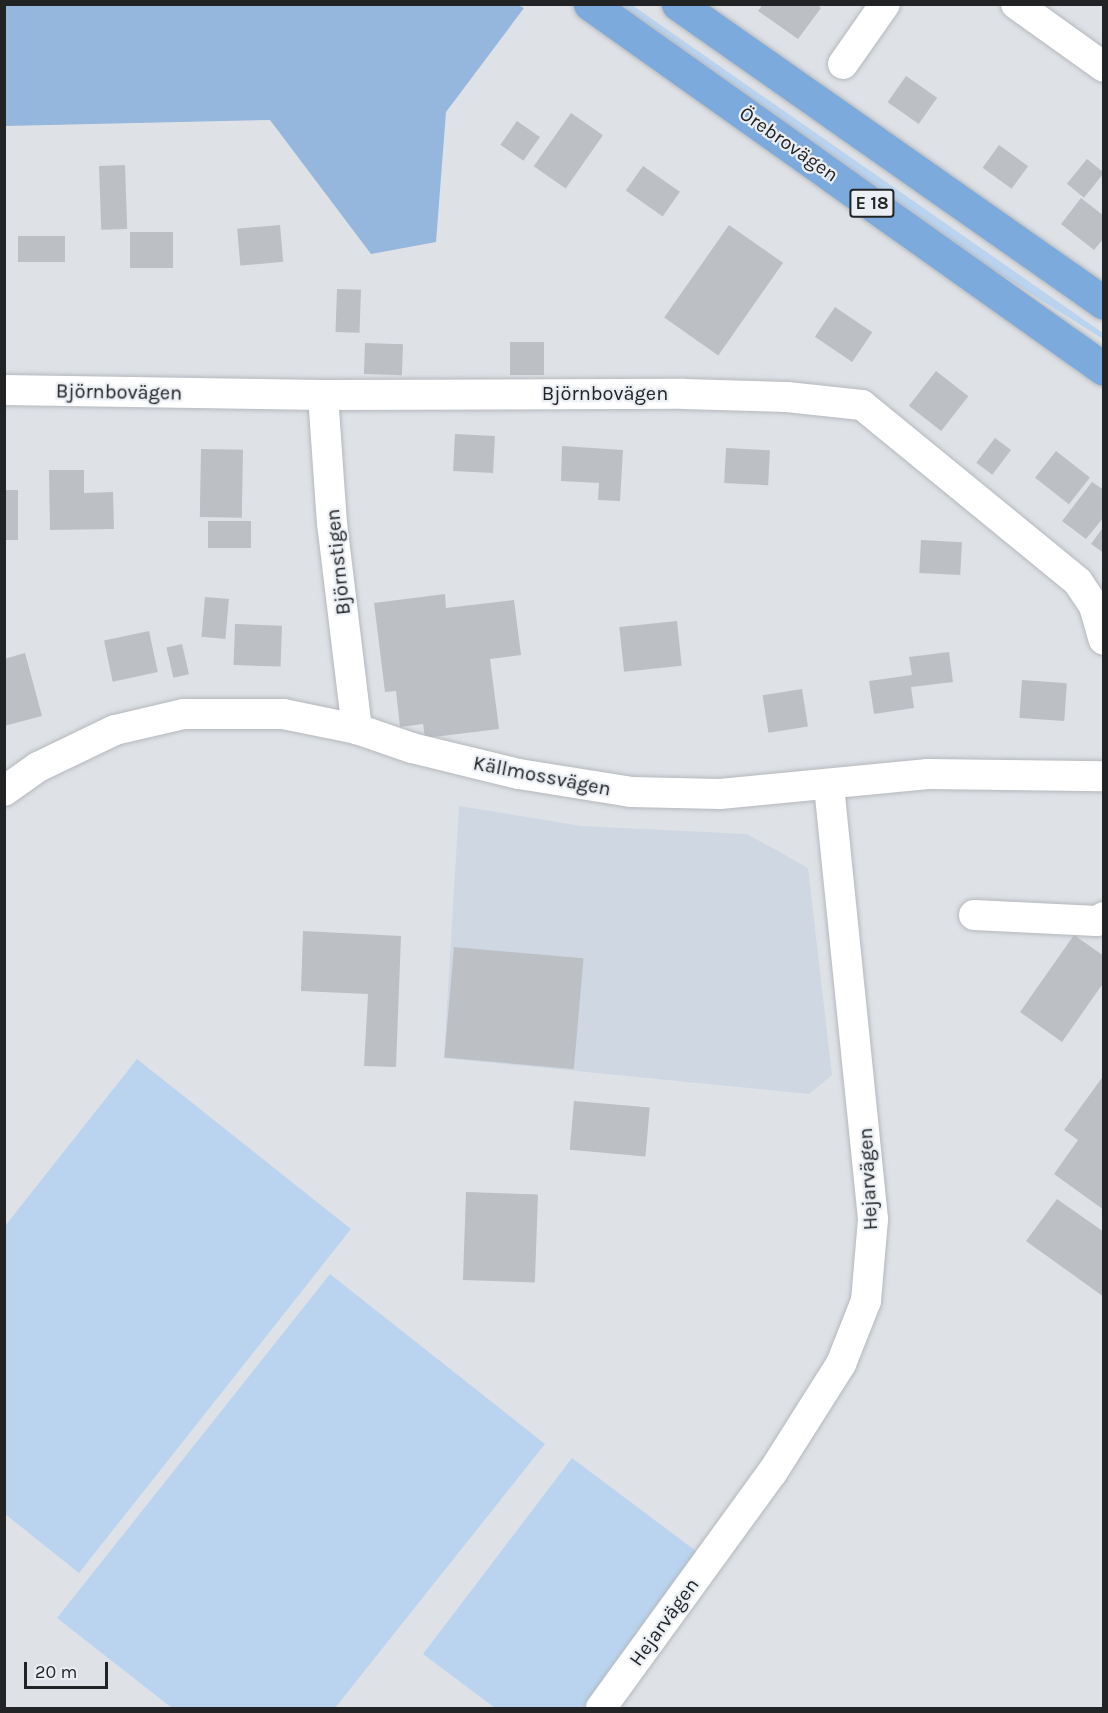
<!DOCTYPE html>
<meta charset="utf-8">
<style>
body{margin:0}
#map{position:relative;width:1108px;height:1713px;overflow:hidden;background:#dee2e7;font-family:Karla,sans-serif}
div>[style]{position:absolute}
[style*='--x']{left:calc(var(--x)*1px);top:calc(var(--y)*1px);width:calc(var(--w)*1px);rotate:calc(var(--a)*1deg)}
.built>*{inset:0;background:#ced7e2}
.green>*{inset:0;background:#bad4f0}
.forest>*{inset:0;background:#95b6dd}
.building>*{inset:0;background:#bcbfc4;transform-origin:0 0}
.roads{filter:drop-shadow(0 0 2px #b4b8bc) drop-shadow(0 0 2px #b4b8bc)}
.minor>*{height:30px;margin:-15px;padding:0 15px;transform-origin:15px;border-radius:15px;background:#fff}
.highway>*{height:33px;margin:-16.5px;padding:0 16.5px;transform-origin:16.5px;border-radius:16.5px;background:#7caadd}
span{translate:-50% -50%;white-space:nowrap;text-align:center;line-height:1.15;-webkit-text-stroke:4.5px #ebeff4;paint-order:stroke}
.shield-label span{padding:2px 4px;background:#ebeff4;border:2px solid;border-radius:4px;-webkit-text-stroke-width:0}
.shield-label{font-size:18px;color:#212324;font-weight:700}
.street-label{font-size:20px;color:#212324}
.frame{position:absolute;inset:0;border:6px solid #212324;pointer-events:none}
.scale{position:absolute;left:24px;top:1662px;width:84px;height:27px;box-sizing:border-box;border:3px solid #212324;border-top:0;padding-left:8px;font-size:18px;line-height:21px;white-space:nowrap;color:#212324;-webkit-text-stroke:4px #ebeff4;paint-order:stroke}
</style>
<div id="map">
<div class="built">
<i style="clip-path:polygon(459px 806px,581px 826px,747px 834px,808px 868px,832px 1075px,809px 1094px,444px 1058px)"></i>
</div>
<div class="green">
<i style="clip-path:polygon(607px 5px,632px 5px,1103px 333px,1103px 339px,909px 217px)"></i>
<i style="clip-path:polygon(137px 1059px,351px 1229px,79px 1573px,5px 1514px,5px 1226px)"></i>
<i style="clip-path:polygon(330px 1274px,545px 1444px,335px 1708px,172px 1708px,57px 1618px)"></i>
<i style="clip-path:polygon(572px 1458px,700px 1554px,583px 1708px,495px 1708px,423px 1654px)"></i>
</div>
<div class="forest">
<i style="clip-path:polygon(518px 5px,524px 8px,446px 112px,436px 242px,371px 254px,270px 120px,5px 126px,5px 5px)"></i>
</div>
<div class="building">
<i style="clip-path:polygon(763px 4px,817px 4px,821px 8px,798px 39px,758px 11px)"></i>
<i style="left:906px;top:76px;width:38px;height:32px;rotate:35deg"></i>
<i style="left:571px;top:113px;width:39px;height:65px;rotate:35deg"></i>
<i style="left:517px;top:121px;width:28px;height:29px;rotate:35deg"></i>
<i style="left:999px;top:145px;width:36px;height:28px;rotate:36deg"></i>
<i style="left:1087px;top:159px;width:22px;height:32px;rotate:39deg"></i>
<i style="left:125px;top:165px;width:64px;height:26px;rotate:88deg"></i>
<i style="left:643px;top:166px;width:45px;height:30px;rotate:35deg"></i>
<i style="clip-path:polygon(1081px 198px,1104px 216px,1104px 238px,1094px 250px,1061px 224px)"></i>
<i style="left:280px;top:225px;width:37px;height:43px;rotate:85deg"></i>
<i style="left:729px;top:225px;width:66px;height:113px;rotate:35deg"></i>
<i style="left:173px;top:232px;width:36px;height:43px;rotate:90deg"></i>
<i style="left:65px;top:236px;width:26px;height:47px;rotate:90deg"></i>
<i style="left:337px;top:289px;width:24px;height:43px;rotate:2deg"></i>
<i style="left:835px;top:307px;width:45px;height:36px;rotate:34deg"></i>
<i style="left:510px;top:342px;width:34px;height:33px"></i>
<i style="left:365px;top:343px;width:38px;height:31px;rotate:2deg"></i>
<i style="left:936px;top:371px;width:41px;height:44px;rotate:38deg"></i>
<i style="left:455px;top:434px;width:40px;height:37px;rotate:3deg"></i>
<i style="left:995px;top:438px;width:20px;height:31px;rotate:37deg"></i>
<i style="clip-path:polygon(562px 446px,623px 450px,620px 501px,598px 500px,599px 483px,561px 481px)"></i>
<i style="left:726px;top:448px;width:44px;height:35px;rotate:3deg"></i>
<i style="left:201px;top:449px;width:42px;height:68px;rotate:1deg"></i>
<i style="left:1056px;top:451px;width:43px;height:34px;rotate:38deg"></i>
<i style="clip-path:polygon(49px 470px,84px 470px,84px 493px,113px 492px,114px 529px,50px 530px)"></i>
<i style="clip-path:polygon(1092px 482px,1104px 490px,1104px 517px,1086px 539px,1062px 521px)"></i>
<i style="left:4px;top:490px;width:14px;height:50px"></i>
<i style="left:208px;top:521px;width:43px;height:27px"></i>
<i style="clip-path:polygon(1104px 526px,1104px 553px,1091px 544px)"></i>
<i style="left:921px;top:540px;width:41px;height:33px;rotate:3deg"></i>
<i style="clip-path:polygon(445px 594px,446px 608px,514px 600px,521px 655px,490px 659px,499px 729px,425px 738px,423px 724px,400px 727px,396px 691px,385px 692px,374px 603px)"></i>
<i style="left:205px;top:597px;width:24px;height:40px;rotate:5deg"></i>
<i style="left:677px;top:621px;width:45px;height:58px;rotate:84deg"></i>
<i style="left:235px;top:624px;width:47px;height:41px;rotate:2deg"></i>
<i style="left:149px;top:631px;width:42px;height:46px;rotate:78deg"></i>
<i style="left:182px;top:644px;width:31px;height:16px;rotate:77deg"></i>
<i style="clip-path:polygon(949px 652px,953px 682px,911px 687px,914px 708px,874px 714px,869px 681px,912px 675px,909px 657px)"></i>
<i style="clip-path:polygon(25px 653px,42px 716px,4px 726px,4px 659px)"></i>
<i style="left:1022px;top:680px;width:45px;height:38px;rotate:4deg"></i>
<i style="left:802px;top:689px;width:38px;height:40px;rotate:81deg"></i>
<i style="clip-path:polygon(303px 931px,401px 936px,396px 1067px,364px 1066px,368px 994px,301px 991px)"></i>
<i style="clip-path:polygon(1074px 935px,1104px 956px,1104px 982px,1062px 1042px,1020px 1012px)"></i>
<i style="left:454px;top:947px;width:130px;height:111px;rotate:5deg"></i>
<i style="clip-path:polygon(1104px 1075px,1104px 1210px,1054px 1174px,1078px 1140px,1064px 1130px)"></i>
<i style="left:574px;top:1101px;width:76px;height:49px;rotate:5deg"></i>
<i style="left:466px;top:1192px;width:72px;height:88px;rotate:2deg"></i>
<i style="clip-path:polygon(1057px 1199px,1104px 1232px,1104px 1297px,1026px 1241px)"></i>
</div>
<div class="roads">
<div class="minor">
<i style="--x:1016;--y:4;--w:108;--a:35.6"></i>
<i style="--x:843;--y:64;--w:73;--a:-55"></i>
<i style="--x:4;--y:390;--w:319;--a:0.9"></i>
<i style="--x:323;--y:395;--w:361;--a:-0.2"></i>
<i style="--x:684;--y:394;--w:103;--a:1.7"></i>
<i style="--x:787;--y:397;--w:75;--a:6.1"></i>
<i style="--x:862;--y:405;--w:279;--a:39.3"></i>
<i style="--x:1078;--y:582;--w:29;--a:56"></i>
<i style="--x:1094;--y:606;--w:35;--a:74"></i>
<i style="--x:323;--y:395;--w:128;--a:86"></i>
<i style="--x:332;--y:523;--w:208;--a:83.1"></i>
<i style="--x:4;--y:791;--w:42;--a:-35.2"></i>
<i style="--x:38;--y:767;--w:85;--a:-25.7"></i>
<i style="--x:115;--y:730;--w:71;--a:-13.1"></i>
<i style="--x:184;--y:714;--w:99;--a:0"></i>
<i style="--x:283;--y:714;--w:76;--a:11.5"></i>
<i style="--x:357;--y:729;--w:58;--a:19.1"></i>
<i style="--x:412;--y:748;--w:110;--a:13.7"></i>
<i style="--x:519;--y:774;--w:113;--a:9.1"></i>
<i style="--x:631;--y:792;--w:89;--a:1.3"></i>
<i style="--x:720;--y:794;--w:209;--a:-5.5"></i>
<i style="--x:928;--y:774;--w:176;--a:0.7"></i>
<i style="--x:974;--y:915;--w:123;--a:2.8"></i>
<i style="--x:1097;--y:921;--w:8;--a:-30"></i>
<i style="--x:601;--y:1708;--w:291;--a:-54"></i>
<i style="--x:772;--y:1473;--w:129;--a:-57.7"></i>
<i style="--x:841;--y:1364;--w:68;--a:-68.4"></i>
<i style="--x:866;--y:1301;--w:82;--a:-85.1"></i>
<i style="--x:873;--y:1219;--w:435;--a:-95.8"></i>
</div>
<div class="highway">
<i style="--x:590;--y:4;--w:630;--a:35.38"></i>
<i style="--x:678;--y:4;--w:520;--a:35.06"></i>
</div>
</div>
<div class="shield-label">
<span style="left:872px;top:203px">E 18</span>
</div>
<div class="street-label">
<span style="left:789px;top:144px;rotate:35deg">Örebrovägen</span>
<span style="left:119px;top:392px;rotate:1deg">Björnbovägen</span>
<span style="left:605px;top:393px">Björnbovägen</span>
<span style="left:338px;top:562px;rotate:-96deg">Björnstigen</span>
<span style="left:542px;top:776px;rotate:11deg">Källmossvägen</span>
<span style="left:868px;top:1179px;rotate:-93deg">Hejarvägen</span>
<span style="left:664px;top:1622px;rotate:-54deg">Hejarvägen</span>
</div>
<div class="frame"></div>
<div class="scale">20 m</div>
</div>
